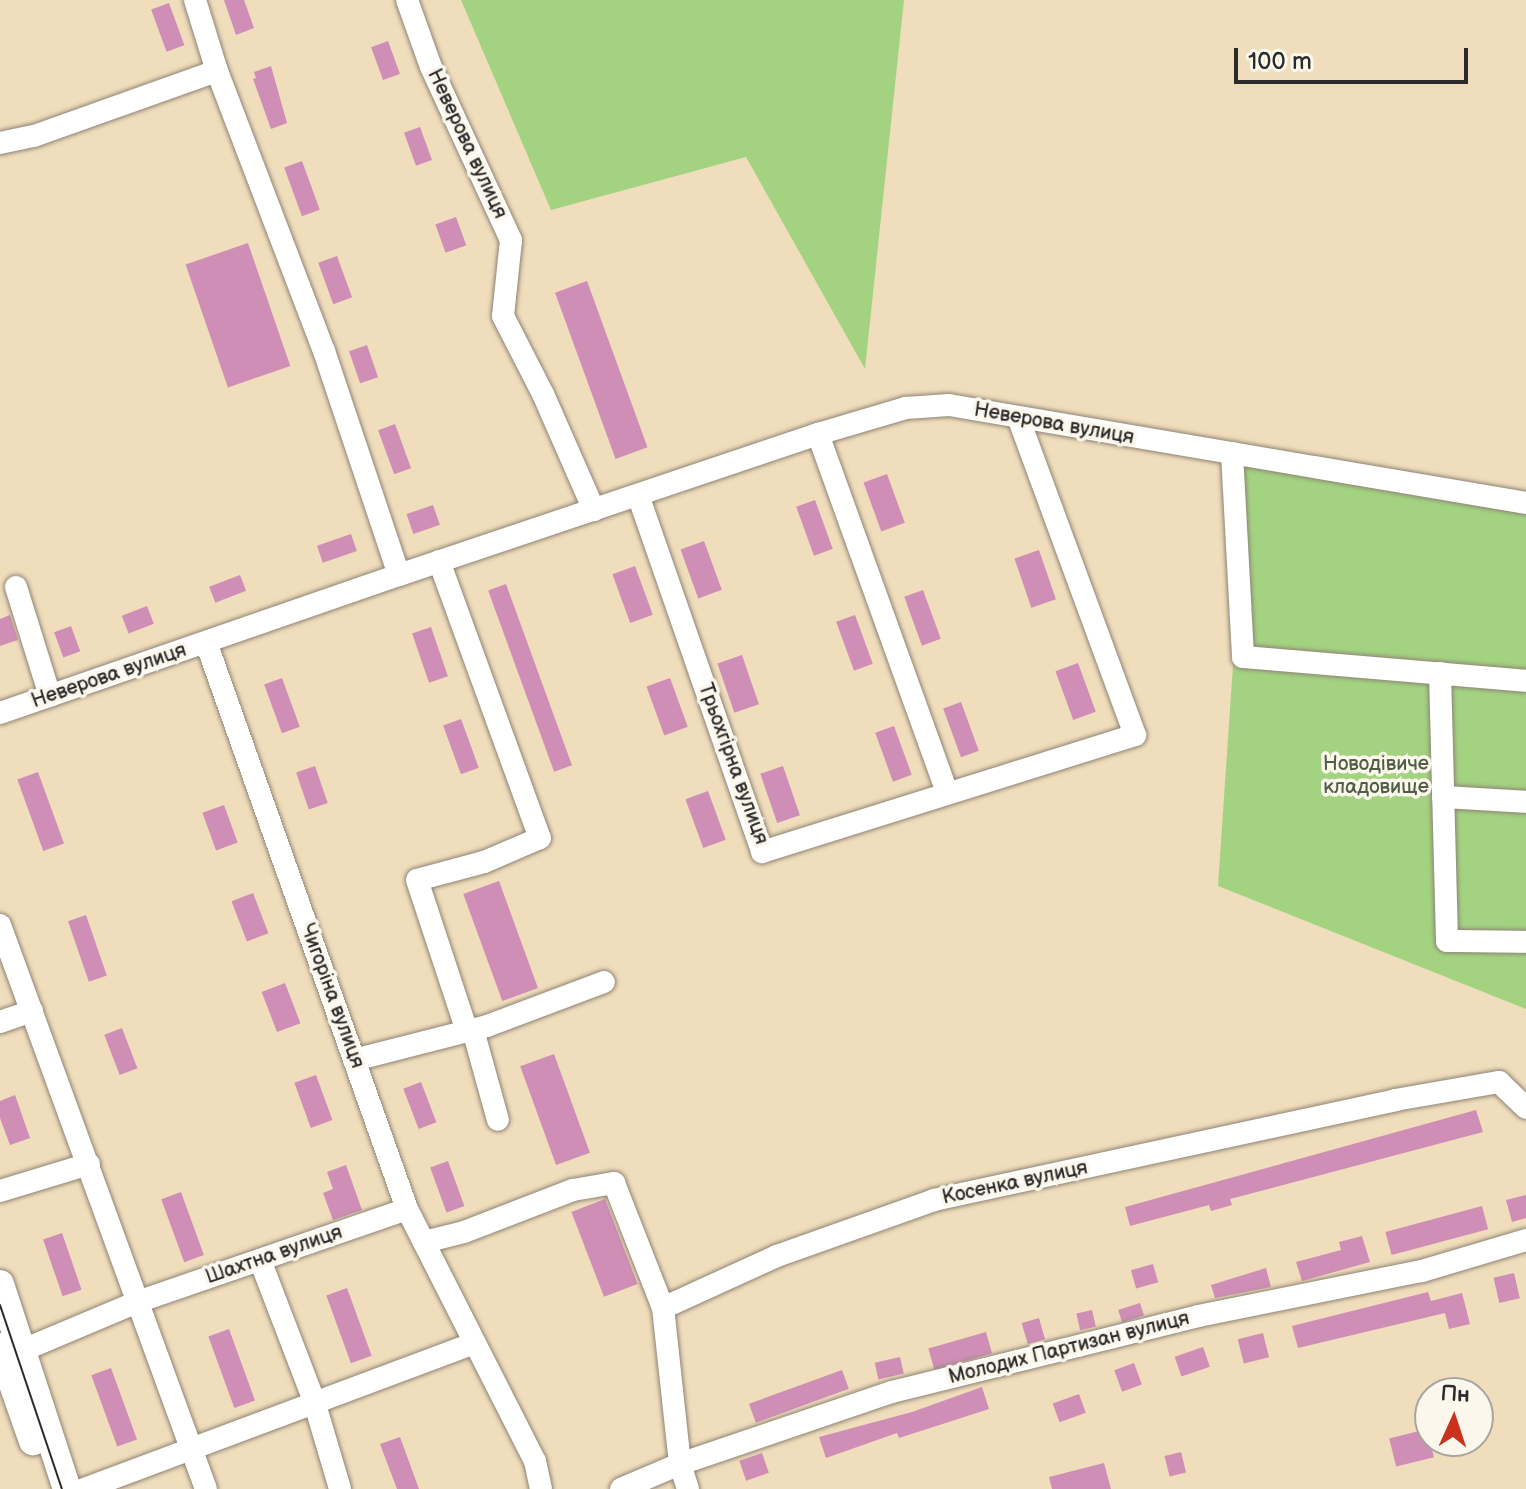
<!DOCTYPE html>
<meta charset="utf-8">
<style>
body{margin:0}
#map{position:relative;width:1526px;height:1489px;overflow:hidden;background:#f0ddbc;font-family:"Balsamiq Sans",sans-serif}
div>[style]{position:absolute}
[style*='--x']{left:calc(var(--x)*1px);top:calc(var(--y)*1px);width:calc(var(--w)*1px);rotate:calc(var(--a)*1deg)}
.green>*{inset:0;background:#a3d381}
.building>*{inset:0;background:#cf8eb6;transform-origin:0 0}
.roads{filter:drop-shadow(0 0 2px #8e8474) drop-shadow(0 0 2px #8e8474)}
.minor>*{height:22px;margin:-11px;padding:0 11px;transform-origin:11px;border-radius:11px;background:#fff}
.major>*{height:28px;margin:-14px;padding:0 14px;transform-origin:14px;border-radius:14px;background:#fff}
.tram>*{height:2px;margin:-1px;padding:0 1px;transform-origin:1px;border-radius:1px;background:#2b2b2b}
span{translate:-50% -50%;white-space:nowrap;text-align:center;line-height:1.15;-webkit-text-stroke:7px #fbf7ec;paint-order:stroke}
.street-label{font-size:20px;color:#2b2b2b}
.park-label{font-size:20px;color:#4f5d45}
.north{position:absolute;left:1414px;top:1377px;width:80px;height:80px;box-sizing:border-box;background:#fbf7ec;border:2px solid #a8a59f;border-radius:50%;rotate:3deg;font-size:22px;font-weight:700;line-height:32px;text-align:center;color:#2b2b2b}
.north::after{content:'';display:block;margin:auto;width:28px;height:36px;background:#c8321e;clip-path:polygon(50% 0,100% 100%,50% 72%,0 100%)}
.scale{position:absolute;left:1234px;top:48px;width:234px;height:36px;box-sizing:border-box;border:4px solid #2b2b2b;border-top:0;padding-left:10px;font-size:24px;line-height:28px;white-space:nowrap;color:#2b2b2b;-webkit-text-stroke:6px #fbf7ec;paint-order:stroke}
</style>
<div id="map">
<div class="green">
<i style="clip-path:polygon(461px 0,904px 0,865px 369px,746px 157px,551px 210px)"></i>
<i style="clip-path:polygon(1240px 462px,1526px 510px,1526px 1009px,1218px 886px,1233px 665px)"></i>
</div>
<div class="building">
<i style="clip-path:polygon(224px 0,244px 0,254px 28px,236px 35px)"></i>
<i style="left:169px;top:3px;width:45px;height:19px;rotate:70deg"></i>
<i style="left:388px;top:41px;width:35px;height:18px;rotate:70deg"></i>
<i style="clip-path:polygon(271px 66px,287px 123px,271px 129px,253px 79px,256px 78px,254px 72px)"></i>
<i style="left:420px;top:127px;width:35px;height:17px;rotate:70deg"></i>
<i style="left:302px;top:161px;width:52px;height:19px;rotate:70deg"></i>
<i style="left:456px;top:217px;width:30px;height:22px;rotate:70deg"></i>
<i style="left:248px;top:243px;width:130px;height:66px;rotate:71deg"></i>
<i style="left:337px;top:256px;width:44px;height:20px;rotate:70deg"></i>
<i style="left:587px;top:281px;width:177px;height:34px;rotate:70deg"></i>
<i style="left:367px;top:345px;width:34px;height:19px;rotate:71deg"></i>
<i style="left:395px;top:424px;width:47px;height:18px;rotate:70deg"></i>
<i style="left:887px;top:474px;width:52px;height:25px;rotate:70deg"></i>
<i style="left:815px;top:500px;width:52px;height:20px;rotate:70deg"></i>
<i style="left:433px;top:505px;width:21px;height:28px;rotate:71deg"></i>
<i style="left:351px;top:534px;width:18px;height:36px;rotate:71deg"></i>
<i style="left:704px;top:541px;width:52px;height:25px;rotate:70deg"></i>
<i style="left:1039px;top:550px;width:52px;height:26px;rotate:71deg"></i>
<i style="left:635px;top:566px;width:52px;height:24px;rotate:70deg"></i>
<i style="left:240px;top:575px;width:17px;height:33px;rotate:69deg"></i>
<i style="left:506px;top:584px;width:193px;height:19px;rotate:70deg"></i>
<i style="left:923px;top:590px;width:52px;height:20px;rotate:70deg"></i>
<i style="left:147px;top:606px;width:19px;height:27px;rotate:69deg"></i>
<i style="clip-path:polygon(10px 615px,18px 640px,0 646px,0 619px)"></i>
<i style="left:855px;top:615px;width:52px;height:20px;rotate:70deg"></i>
<i style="left:71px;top:626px;width:27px;height:18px;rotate:70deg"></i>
<i style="left:431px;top:627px;width:52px;height:20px;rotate:71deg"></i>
<i style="left:742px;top:655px;width:52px;height:26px;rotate:71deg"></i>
<i style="left:1078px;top:663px;width:52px;height:24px;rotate:70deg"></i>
<i style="left:282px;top:678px;width:52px;height:19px;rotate:70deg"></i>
<i style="left:670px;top:678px;width:52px;height:25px;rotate:70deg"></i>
<i style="left:961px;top:702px;width:52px;height:19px;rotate:70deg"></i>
<i style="left:461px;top:719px;width:52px;height:19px;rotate:70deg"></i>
<i style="left:894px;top:726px;width:52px;height:20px;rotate:70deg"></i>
<i style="left:315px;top:766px;width:39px;height:20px;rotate:71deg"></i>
<i style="left:783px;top:766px;width:52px;height:24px;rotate:71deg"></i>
<i style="left:38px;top:772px;width:76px;height:22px;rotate:70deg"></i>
<i style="left:708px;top:791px;width:52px;height:24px;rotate:70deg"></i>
<i style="left:224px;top:805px;width:40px;height:23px;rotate:70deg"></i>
<i style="left:499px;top:881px;width:114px;height:38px;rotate:70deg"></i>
<i style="left:253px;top:893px;width:43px;height:23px;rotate:69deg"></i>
<i style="left:86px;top:915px;width:64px;height:19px;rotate:71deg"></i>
<i style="left:285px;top:983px;width:43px;height:25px;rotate:69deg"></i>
<i style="left:122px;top:1028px;width:43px;height:19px;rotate:69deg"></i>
<i style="left:554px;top:1054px;width:105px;height:36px;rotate:70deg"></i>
<i style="left:316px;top:1075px;width:48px;height:23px;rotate:70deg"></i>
<i style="left:421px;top:1082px;width:43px;height:19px;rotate:69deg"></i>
<i style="clip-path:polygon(15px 1095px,30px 1138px,10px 1145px,0 1118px,0 1101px)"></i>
<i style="clip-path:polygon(1476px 1110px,1483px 1132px,1230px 1199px,1232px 1205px,1211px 1211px,1209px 1205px,1130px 1226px,1125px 1207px)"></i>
<i style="left:448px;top:1161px;width:48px;height:19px;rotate:70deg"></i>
<i style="clip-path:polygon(346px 1165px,362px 1210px,333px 1220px,323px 1193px,333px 1189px,327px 1172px)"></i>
<i style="left:181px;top:1192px;width:67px;height:21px;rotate:70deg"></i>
<i style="clip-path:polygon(1526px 1195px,1526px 1218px,1512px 1222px,1506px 1200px)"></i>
<i style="left:605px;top:1199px;width:91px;height:36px;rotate:69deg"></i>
<i style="left:1482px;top:1206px;width:24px;height:100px;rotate:75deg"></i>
<i style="left:62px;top:1233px;width:60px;height:20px;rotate:71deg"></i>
<i style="clip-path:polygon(1362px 1236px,1370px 1262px,1302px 1281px,1296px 1262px,1341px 1250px,1339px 1242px)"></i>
<i style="left:1153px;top:1264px;width:19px;height:23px;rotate:74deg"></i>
<i style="clip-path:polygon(1266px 1268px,1271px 1287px,1215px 1298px,1211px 1285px)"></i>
<i style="left:1514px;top:1273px;width:26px;height:21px;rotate:77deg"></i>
<i style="left:347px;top:1288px;width:72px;height:22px;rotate:70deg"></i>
<i style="clip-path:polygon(1428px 1292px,1431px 1301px,1462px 1293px,1470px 1324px,1449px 1329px,1445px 1313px,1298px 1348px,1292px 1326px)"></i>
<i style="left:1140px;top:1303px;width:13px;height:23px;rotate:72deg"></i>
<i style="left:1092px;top:1310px;width:17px;height:16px;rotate:77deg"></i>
<i style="left:1039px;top:1318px;width:22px;height:18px;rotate:74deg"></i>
<i style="left:229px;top:1329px;width:76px;height:22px;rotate:70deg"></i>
<i style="left:986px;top:1332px;width:22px;height:60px;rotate:74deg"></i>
<i style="left:1263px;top:1333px;width:25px;height:26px;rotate:76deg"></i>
<i style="left:1203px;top:1347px;width:21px;height:30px;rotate:71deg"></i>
<i style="left:900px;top:1357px;width:17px;height:26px;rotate:77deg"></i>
<i style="left:1134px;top:1363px;width:23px;height:21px;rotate:70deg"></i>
<i style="left:111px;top:1368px;width:76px;height:21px;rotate:70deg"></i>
<i style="left:842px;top:1370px;width:20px;height:99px;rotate:70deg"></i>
<i style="clip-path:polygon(982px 1387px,989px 1409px,899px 1438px,897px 1433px,826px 1458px,819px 1437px,912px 1412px)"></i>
<i style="left:1079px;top:1394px;width:20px;height:28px;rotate:70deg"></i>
<i style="left:1427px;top:1429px;width:29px;height:39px;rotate:76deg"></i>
<i style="clip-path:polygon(400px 1437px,419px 1489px,397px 1489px,380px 1444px)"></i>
<i style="left:1181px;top:1452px;width:21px;height:17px;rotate:76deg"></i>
<i style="left:762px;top:1453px;width:21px;height:24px;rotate:71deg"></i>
<i style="clip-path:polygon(1104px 1463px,1111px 1489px,1052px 1489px,1049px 1477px)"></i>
</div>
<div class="roads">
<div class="minor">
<i style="--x:195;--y:0;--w:74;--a:72.8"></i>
<i style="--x:217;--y:71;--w:300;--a:69.1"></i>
<i style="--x:324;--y:351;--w:236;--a:71.5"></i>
<i style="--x:407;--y:0;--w:71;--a:70.3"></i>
<i style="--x:431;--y:67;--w:191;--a:65.2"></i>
<i style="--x:511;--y:240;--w:76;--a:96"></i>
<i style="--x:503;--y:316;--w:88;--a:62.9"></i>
<i style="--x:543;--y:394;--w:127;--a:66.3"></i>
<i style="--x:0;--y:143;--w:35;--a:-12"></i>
<i style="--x:34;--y:136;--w:194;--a:-19.6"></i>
<i style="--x:818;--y:434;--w:381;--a:70.2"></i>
<i style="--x:1232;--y:453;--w:204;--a:86.9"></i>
<i style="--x:1243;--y:657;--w:284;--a:4.8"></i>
<i style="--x:638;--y:495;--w:378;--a:70.8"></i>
<i style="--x:762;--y:852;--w:391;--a:-17.4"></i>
<i style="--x:1135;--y:735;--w:337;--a:-110.2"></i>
<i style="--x:439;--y:561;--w:295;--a:70"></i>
<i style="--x:540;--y:838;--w:61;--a:156.8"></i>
<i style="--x:484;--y:862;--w:69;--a:165"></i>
<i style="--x:417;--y:880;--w:159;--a:71.7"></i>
<i style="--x:16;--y:587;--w:114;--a:72.7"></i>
<i style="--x:206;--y:642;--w:602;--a:70.48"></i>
<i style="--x:407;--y:1209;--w:283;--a:63.1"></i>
<i style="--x:535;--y:1461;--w:29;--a:78"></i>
<i style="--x:1440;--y:673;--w:268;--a:88.5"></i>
<i style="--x:1447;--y:941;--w:79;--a:0.7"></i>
<i style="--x:0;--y:713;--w:422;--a:-19.1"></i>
<i style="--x:399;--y:575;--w:442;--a:-18.6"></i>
<i style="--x:818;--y:434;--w:92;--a:-16.5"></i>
<i style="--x:906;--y:408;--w:43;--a:-4"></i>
<i style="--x:949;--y:405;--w:585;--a:9.64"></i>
<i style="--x:1443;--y:797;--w:83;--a:3.4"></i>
<i style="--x:0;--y:925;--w:600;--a:69.94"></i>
<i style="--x:0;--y:1022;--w:34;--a:-19"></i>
<i style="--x:473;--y:1030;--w:93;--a:74.5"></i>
<i style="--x:354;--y:1060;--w:137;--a:-14.3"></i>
<i style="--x:487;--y:1026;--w:125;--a:-20.6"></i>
<i style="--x:0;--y:1191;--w:93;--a:-16.9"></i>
<i style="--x:424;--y:1242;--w:41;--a:-14"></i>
<i style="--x:464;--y:1232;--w:117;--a:-21.1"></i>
<i style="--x:573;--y:1190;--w:42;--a:-9.7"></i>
<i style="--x:614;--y:1183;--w:134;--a:68.6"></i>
<i style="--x:260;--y:1260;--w:151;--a:69"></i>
<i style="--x:314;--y:1401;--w:92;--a:73.5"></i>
<i style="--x:9;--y:1356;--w:142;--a:-22.8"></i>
<i style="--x:140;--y:1301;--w:282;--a:-19"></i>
<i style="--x:84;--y:1489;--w:417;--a:-20.5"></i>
<i style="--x:621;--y:1489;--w:64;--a:-23"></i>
<i style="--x:680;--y:1464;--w:224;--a:-18.8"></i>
<i style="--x:892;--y:1392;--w:315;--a:-13.9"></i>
<i style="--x:1198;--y:1316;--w:228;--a:-11.4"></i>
<i style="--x:1422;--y:1271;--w:109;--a:-16.6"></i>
<i style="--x:688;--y:1489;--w:26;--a:-108"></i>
<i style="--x:680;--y:1464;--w:157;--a:-96.2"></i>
<i style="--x:663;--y:1308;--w:125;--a:-24.5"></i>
<i style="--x:777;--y:1256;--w:167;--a:-19.6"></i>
<i style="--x:934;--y:1200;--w:472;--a:-12.2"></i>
<i style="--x:1395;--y:1100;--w:106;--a:-9.8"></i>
<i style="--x:1499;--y:1082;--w:37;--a:44"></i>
</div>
<div class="major">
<i style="--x:0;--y:1284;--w:216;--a:71.9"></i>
<i style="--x:0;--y:1347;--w:100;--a:70.7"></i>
</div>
</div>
<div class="tram">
<i style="--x:0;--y:1305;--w:194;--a:71.4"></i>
</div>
<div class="street-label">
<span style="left:467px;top:144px;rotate:65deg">Неверова вулиця</span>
<span style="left:1054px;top:424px;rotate:10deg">Неверова вулиця</span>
<span style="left:109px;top:676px;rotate:-19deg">Неверова вулиця</span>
<span style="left:733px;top:764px;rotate:70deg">Трьохгірна вулиця</span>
<span style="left:332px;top:996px;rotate:70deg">Чигоріна вулиця</span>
<span style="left:1015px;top:1183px;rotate:-12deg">Косенка вулиця</span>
<span style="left:274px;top:1255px;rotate:-19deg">Шахтна вулиця</span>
<span style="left:1069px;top:1348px;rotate:-14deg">Молодих Партизан вулиця</span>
</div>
<div class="park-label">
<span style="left:1376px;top:776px">Новодівиче<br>кладовище</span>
</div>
<div class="north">Пн</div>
<div class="scale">100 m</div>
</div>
